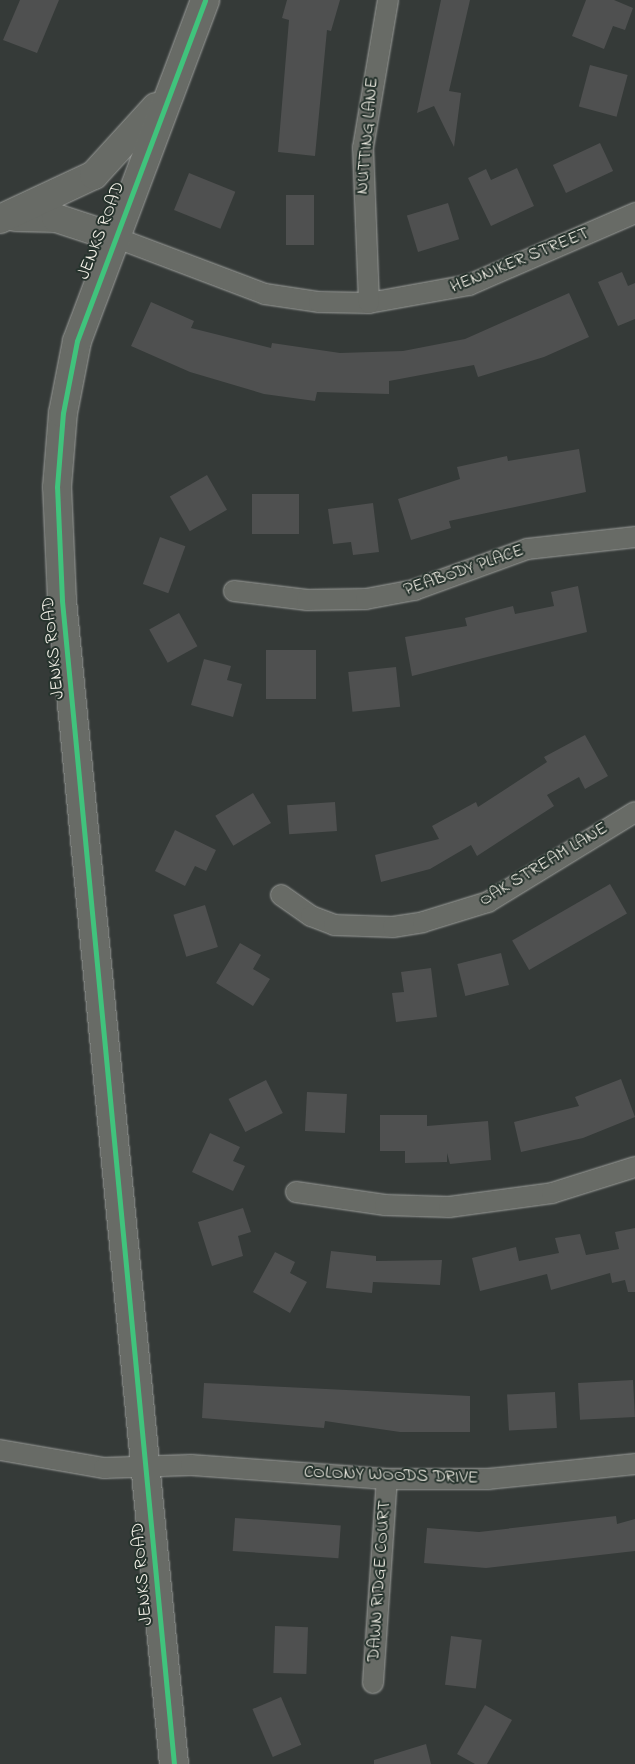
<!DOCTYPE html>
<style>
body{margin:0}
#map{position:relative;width:635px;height:1764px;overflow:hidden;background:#353a38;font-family:"Indie Flower",sans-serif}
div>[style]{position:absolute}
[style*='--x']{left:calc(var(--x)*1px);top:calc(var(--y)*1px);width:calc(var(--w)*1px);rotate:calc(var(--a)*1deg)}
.building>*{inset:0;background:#4f5050;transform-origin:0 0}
.roads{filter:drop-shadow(0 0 1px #9c9e9b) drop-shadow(0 0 1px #9c9e9b)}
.street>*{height:20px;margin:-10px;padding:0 10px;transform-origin:10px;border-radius:10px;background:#686b66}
.secondary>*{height:28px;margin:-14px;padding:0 14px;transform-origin:14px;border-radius:14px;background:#686b66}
.cycleway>*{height:5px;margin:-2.5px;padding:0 2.5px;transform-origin:2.5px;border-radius:2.5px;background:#40c37c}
span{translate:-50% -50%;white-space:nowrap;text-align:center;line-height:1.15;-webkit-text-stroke:4px #26332d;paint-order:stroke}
.street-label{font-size:18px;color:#f4f1e8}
</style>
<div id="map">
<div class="building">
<i style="clip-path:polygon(20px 0,59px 0,37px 53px,3px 40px)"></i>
<i style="clip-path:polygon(287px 0,340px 0,331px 31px,327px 30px,315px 156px,278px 152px,289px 20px,282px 18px)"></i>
<i style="clip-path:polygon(441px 0,470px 0,449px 91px,461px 93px,454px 147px,434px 106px,417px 113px)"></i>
<i style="clip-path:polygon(586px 0,614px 0,633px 8px,625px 30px,613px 26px,604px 49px,572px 36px)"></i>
<i style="left:590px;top:65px;width:39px;height:43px;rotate:15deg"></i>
<i style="left:600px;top:143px;width:31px;height:52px;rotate:65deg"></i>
<i style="clip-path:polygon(517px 168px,534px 206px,491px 226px,468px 178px,486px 169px,491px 180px)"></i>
<i style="left:189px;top:173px;width:50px;height:40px;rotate:22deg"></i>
<i style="left:286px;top:195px;width:28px;height:50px"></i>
<i style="left:448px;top:203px;width:38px;height:43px;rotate:73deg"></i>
<i style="clip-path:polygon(622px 272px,628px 286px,635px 283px,635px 319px,618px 326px,598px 282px)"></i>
<i style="clip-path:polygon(569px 293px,589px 337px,544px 357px,478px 377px,474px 365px,389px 381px,389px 394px,317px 392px,315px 401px,264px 394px,190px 372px,131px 346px,151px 302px,194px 321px,191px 328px,271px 348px,272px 343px,340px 353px,403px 351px,465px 339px)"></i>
<i style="clip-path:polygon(579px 449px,586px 492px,449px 521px,451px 528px,411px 540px,398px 499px,460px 479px,457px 467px,507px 456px,508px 461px)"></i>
<i style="left:207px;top:475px;width:40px;height:43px;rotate:60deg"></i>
<i style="left:252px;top:494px;width:47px;height:40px"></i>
<i style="clip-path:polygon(373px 503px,379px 552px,353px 555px,351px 542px,333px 544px,328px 509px)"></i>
<i style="left:160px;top:537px;width:27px;height:50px;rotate:20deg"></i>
<i style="clip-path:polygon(578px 586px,587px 632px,412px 676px,405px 637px,467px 626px,465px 618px,513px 606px,515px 614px,554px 606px,551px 592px)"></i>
<i style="left:179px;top:613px;width:38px;height:34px;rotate:61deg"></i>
<i style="left:266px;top:650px;width:50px;height:49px"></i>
<i style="clip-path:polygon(204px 659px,231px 666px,227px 680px,242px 684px,233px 717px,191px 705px)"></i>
<i style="left:396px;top:667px;width:40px;height:48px;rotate:84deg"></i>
<i style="clip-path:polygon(585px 735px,608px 776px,585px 789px,579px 777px,547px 795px,554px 806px,477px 856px,471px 845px,430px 869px,381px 882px,375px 855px,439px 839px,432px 826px,476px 802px,478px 807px,547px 762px,544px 757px)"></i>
<i style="left:253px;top:793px;width:35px;height:44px;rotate:59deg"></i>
<i style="left:335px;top:802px;width:29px;height:48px;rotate:86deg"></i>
<i style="clip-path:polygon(175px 830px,216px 850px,206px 871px,195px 866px,185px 886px,155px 871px)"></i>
<i style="left:610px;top:884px;width:34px;height:113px;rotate:60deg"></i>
<i style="left:205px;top:905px;width:44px;height:33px;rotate:73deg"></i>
<i style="clip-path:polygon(240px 943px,261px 955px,253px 969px,270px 979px,253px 1006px,216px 983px)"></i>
<i style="left:501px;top:953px;width:33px;height:45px;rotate:76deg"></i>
<i style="clip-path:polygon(431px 968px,437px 1017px,396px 1022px,392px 993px,404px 992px,401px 972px)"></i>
<i style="clip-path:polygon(621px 1079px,635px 1117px,583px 1138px,521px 1152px,514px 1122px,579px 1106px,575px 1097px)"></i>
<i style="left:266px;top:1080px;width:37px;height:42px;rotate:63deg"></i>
<i style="left:307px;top:1092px;width:40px;height:39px;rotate:3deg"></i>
<i style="clip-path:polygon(380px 1115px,427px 1115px,427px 1126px,488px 1121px,491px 1160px,450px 1164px,447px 1153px,447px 1162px,405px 1163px,405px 1151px,380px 1151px)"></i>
<i style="clip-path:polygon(210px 1133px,240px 1147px,233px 1161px,245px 1166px,233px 1191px,192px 1172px)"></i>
<i style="clip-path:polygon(243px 1208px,251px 1232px,238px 1236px,243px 1256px,212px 1266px,198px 1222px)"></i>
<i style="clip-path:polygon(635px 1228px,635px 1292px,628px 1292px,625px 1280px,612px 1283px,610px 1273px,551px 1290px,547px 1274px,480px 1291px,472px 1258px,516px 1247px,519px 1261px,559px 1253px,555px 1238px,580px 1234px,586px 1255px,619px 1249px,615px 1232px)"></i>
<i style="clip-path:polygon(331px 1251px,376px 1256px,376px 1261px,442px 1260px,440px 1285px,373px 1282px,372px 1293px,326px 1288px)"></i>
<i style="clip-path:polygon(275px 1252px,295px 1262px,290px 1273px,307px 1282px,290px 1313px,253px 1292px)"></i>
<i style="left:633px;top:1380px;width:37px;height:55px;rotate:87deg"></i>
<i style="clip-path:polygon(204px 1383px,470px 1396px,470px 1432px,400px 1432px,325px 1421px,324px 1428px,202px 1418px)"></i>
<i style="left:555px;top:1392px;width:36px;height:48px;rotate:87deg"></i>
<i style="clip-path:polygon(616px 1516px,617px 1524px,635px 1519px,635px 1551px,486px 1568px,424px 1563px,427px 1528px,479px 1532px)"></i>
<i style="left:235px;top:1518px;width:106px;height:33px;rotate:4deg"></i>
<i style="left:275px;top:1626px;width:33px;height:47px;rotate:2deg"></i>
<i style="left:451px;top:1636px;width:31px;height:49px;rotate:7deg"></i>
<i style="left:281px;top:1697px;width:52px;height:31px;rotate:67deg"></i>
<i style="clip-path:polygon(485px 1705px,512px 1720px,487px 1764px,475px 1764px,457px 1754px)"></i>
<i style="clip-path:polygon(426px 1744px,431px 1764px,374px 1764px,374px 1760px)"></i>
</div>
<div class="roads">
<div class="street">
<i style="--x:114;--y:237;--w:161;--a:20.7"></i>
<i style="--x:265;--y:294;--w:55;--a:8.4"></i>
<i style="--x:319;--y:302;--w:50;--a:1.1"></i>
<i style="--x:369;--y:303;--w:102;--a:-10.2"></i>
<i style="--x:469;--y:285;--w:181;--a:-23.4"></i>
<i style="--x:369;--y:303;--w:155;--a:-92.2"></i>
<i style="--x:363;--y:148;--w:150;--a:-80.4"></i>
<i style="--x:234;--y:591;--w:74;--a:7"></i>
<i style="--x:307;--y:600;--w:59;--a:-1"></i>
<i style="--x:366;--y:599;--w:49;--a:-10.6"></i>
<i style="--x:414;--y:590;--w:120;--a:-19.9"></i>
<i style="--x:527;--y:549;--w:109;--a:-6.3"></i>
<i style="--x:281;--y:895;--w:37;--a:35"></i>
<i style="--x:311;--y:916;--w:25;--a:21"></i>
<i style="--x:334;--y:925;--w:59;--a:1.9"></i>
<i style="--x:393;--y:927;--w:30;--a:-9"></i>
<i style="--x:423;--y:922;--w:68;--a:-17.1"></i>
<i style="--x:488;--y:902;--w:172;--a:-31.5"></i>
<i style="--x:296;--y:1192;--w:90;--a:8.3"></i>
<i style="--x:385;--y:1205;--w:64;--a:1.8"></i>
<i style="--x:449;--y:1207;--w:104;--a:-7.7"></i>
<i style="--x:552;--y:1193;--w:87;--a:-17.4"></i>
<i style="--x:0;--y:1450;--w:106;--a:9.8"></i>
<i style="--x:104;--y:1468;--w:87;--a:-2"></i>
<i style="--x:191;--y:1465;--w:196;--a:4.1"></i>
<i style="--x:387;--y:1479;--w:101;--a:0"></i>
<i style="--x:488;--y:1479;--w:148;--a:-5.8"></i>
<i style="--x:373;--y:1683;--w:204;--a:-86.1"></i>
</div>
<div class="secondary">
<i style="--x:16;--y:217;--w:40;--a:1.4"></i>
<i style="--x:56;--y:218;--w:61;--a:18.1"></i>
<i style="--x:0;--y:219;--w:104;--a:-25.1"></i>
<i style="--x:94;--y:175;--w:92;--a:-47.6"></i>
<i style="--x:174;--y:1764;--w:1169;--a:-95.5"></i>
<i style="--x:62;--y:600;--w:113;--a:-92.5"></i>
<i style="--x:57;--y:487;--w:74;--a:-85.4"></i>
<i style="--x:63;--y:413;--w:73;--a:-79"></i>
<i style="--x:77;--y:341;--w:364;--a:-69.4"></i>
</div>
</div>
<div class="cycleway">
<i style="--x:174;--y:1764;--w:1169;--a:-95.5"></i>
<i style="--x:62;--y:600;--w:113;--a:-92.5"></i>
<i style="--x:57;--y:487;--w:74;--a:-85.4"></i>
<i style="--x:63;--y:413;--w:73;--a:-79"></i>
<i style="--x:77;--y:341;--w:364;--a:-69.4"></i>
</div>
<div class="street-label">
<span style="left:368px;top:136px;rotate:-85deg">NUTTING LANE</span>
<span style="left:102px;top:231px;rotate:-69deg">JENKS ROAD</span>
<span style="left:520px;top:261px;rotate:-22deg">HENNIKER STREET</span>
<span style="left:464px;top:571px;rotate:-19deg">PEABODY PLACE</span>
<span style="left:54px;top:648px;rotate:-96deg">JENKS ROAD</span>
<span style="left:544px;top:865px;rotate:-31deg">OAK STREAM LANE</span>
<span style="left:391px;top:1476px;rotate:2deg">COLONY WOODS DRIVE</span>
<span style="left:143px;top:1574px;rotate:-95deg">JENKS ROAD</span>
<span style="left:380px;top:1581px;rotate:-86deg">DAWN RIDGE COURT</span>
</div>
</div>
